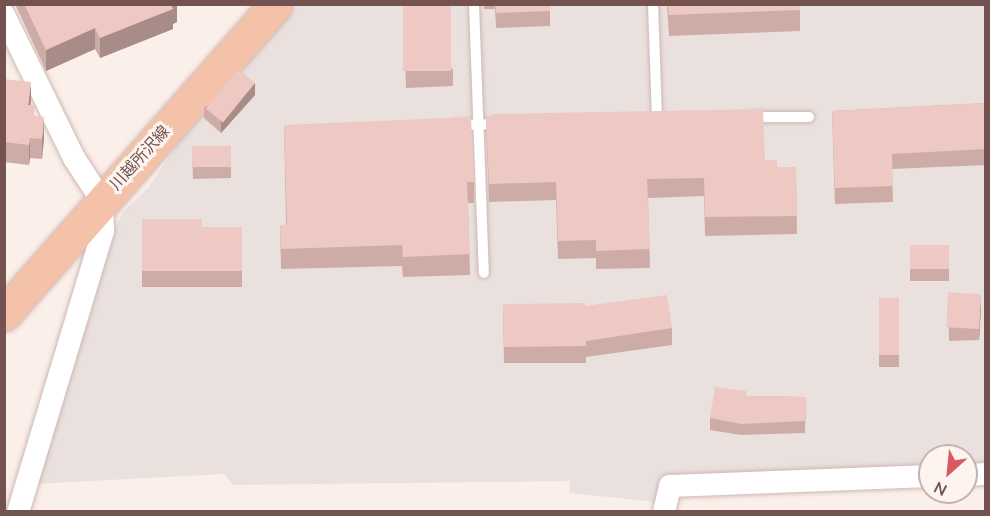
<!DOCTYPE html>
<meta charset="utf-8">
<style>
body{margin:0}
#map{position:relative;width:990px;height:516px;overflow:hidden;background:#fbefe9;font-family:"Nunito Sans","Noto Sans JP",sans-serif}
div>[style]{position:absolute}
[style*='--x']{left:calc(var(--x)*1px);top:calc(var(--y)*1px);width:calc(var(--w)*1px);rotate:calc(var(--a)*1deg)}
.industrial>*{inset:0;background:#eae1df}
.roads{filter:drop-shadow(0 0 2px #ceb7b3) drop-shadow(0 0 2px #ceb7b3)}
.lane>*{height:10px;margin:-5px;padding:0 5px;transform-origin:5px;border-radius:5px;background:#fff}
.street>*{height:22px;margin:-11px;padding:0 11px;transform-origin:11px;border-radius:11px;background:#fff}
.primary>*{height:33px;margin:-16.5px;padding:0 16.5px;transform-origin:16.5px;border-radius:16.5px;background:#f3c2a8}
.wall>*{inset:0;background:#cdaca8;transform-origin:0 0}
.shaded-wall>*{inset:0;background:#a78c88}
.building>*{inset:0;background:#eec8c3;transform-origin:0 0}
span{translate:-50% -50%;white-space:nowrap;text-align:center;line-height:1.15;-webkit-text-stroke:6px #fdf4ef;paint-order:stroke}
.street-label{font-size:16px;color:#73524f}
.frame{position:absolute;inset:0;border:6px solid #73524f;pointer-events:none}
.north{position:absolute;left:918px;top:444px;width:60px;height:60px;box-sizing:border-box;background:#fdf4ef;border:2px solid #c6b3af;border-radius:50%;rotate:207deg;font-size:16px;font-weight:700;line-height:24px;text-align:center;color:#73524f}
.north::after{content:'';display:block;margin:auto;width:21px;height:27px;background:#d95a62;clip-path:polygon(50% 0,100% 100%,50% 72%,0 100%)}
</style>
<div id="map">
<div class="industrial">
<i style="clip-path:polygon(299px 5px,985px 5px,985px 465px,966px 465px,966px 456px,930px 456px,930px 467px,662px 478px,657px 502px,569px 493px,570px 481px,233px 485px,224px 474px,35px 484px,105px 251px,123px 212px,148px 188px,181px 139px)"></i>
</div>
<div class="roads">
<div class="lane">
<i style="--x:474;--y:4;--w:269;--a:87.9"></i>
<i style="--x:653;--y:4;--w:114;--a:88"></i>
<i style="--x:749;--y:117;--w:60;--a:0"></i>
<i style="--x:458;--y:125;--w:41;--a:-1.4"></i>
</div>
<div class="street">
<i style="--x:4;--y:15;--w:159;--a:63.9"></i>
<i style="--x:74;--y:158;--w:51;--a:56.9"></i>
<i style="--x:102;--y:201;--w:30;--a:88"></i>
<i style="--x:103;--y:231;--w:294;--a:106.8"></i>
<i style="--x:966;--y:475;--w:20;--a:-3"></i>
<i style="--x:664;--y:512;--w:27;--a:-77"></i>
<i style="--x:670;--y:486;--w:260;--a:-2.2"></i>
</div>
<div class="primary">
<i style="--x:4;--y:314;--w:412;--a:-48.7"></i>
</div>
</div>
<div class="wall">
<i style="clip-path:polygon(15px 4px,177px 4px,177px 22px,173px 24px,173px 29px,100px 58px,95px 49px,46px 71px)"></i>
<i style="clip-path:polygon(403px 4px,453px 70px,453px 86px,406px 88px)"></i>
<i style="clip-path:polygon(484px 4px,550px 4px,550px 26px,496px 28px,495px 9px,484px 9px)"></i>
<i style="clip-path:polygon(667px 4px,800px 4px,800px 31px,669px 36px)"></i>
<i style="clip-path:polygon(4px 79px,30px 105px,44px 138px,42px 159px,30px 158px,29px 165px,4px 162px)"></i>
<i style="clip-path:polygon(255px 95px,221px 133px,204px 118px,204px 107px)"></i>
<i style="clip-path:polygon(986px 103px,986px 165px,892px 169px,893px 202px,835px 204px,832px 111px)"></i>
<i style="clip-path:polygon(486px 118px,765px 160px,777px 167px,796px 167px,797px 234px,705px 236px,704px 196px,648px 198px,650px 268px,596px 269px,596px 258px,558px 259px,556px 200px,489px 202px)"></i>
<i style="clip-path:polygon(284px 125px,474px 182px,474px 203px,468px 203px,470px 275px,403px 277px,402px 266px,281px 269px,280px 225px,286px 225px)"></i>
<i style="clip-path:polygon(192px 148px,231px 167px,231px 178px,193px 179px)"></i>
<i style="clip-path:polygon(142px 219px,202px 227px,242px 227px,242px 287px,142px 287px)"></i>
<i style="left:910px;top:245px;width:39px;height:36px"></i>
<i style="clip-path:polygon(948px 295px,981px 306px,979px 340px,949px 341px)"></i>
<i style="left:879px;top:298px;width:20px;height:69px"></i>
<i style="clip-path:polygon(503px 304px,585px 306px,672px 328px,672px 345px,586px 357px,586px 363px,504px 363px)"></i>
<i style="clip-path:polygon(746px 396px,806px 397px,805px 433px,741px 435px,710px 430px,710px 418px)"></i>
</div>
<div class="shaded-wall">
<i style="clip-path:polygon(171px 4px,177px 4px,177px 22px,173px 24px,173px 29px,100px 58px,100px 38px)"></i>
<i style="clip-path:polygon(95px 28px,95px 49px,46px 71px,46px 50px)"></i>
<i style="clip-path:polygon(31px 82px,31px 102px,28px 125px,28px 105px)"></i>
<i style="clip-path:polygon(255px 83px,255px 95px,221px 133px,221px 122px)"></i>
<i style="clip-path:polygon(44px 117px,44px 138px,42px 159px,42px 139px)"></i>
<i style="clip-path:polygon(30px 138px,30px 158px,29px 165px,29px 145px)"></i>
<i style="clip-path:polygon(981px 294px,981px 306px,979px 340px,979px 329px)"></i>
</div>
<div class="building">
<i style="clip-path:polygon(24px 4px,171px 4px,173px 9px,100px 38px,95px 28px,46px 50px)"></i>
<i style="left:403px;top:4px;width:48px;height:67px"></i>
<i style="clip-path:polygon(495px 4px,550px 4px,550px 11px,496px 13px)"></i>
<i style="clip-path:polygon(668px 4px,800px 4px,800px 10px,669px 15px)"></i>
<i style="left:238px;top:69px;width:22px;height:51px;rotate:39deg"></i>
<i style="clip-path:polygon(4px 79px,31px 82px,28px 105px,35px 105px,34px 116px,44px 117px,42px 139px,30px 138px,29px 145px,4px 142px)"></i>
<i style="clip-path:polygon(986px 103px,986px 149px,892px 154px,893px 186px,835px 188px,832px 111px)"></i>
<i style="clip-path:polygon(763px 109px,765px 160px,777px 160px,777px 167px,796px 167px,797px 216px,705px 217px,704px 178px,647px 179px,650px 249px,596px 251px,596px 240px,558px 241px,556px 182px,489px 184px,486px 118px,493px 118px,493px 114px)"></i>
<i style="clip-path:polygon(471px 117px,474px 182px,467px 182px,470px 254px,403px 257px,402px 245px,281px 249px,280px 225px,287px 225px,284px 125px)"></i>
<i style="left:231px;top:146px;width:21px;height:39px;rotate:90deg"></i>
<i style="clip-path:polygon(142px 219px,202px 219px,202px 227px,242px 227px,242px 271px,142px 271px)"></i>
<i style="left:910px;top:245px;width:39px;height:24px"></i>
<i style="left:981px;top:294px;width:35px;height:33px;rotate:93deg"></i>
<i style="clip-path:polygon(667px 295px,672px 328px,586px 341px,586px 346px,504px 347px,503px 304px,585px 303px,585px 306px)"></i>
<i style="left:879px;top:298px;width:20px;height:57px"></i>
<i style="clip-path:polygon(715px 387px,746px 391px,746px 396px,806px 397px,805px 421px,741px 424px,710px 418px)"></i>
</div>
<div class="street-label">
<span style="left:140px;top:158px;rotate:-48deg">川越所沢線</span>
</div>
<div class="frame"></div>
<div class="north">N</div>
</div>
